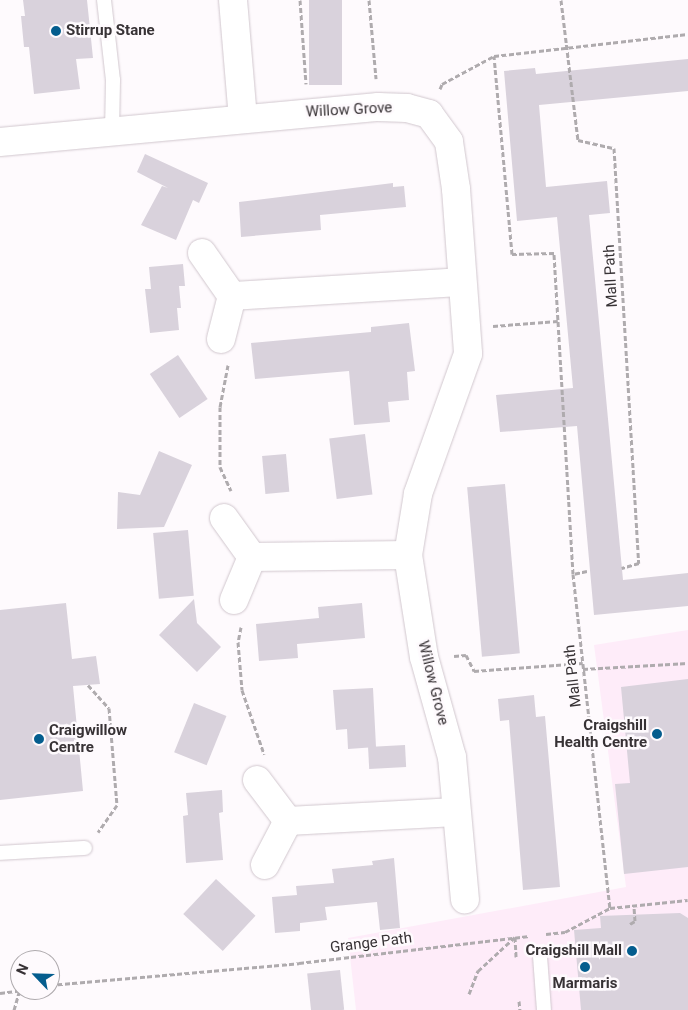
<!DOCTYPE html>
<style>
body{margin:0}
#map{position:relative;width:688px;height:1010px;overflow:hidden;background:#fefafd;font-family:Roboto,sans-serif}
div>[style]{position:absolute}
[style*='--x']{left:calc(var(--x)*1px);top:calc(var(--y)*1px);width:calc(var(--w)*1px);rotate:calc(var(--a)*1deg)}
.built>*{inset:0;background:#feecf9}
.building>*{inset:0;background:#d9d2dc;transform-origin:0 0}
.path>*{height:3px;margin-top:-1.5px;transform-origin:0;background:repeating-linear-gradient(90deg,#afabae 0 5px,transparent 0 7.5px)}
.roads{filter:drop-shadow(0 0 1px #d1c7ce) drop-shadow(0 0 1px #d1c7ce)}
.lane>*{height:14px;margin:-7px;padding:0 7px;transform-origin:7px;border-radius:7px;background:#fff}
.street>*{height:28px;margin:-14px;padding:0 14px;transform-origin:14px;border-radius:14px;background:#fff}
.dots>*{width:14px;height:14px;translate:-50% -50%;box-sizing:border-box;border:2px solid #fefafd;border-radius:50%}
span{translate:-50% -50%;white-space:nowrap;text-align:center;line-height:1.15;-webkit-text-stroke:5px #fefafd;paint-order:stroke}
.poi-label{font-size:15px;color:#373235;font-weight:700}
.left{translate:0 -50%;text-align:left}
.right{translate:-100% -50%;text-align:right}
.street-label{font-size:15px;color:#373235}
.north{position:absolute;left:10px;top:950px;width:50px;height:50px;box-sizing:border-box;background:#fefafd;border:1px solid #aeaaad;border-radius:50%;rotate:294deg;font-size:14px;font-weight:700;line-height:20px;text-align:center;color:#373235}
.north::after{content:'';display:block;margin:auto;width:18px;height:22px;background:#045d8e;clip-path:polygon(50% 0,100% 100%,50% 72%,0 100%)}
</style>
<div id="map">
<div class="built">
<i style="clip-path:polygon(688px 630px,688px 1010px,356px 1010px,348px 938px,626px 887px,594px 645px)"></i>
</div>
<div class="building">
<i style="clip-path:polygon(23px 0,87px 0,93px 58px,76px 59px,80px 89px,34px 94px,29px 47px,24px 47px,21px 16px,25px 16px)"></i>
<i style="left:309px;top:0;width:33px;height:85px"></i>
<i style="clip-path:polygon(688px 59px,688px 91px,539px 105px,546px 187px,607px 181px,610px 213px,589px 215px,623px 580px,688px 573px,688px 606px,594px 615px,577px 426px,500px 432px,496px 395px,573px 388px,557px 217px,517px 221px,504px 71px,535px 68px,536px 74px)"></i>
<i style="clip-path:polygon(145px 154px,208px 183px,199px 203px,193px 200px,176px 240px,141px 225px,162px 186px,168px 188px,137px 172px)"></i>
<i style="clip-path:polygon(393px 183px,393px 187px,404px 186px,406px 207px,320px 215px,321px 230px,241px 237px,239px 202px)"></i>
<i style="clip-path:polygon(183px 264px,185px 286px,179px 286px,181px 308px,177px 308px,179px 330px,150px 333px,145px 289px,151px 289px,149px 267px)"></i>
<i style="clip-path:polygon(409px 323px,415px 371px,407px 372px,409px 400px,388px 402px,390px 422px,354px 425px,349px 371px,255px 379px,251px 343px,371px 332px,371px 327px)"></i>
<i style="left:178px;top:355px;width:53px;height:34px;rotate:56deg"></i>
<i style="left:365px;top:434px;width:61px;height:36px;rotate:83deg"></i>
<i style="clip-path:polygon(159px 451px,192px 465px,164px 527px,117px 529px,118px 492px,140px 495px)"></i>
<i style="left:286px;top:454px;width:38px;height:24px;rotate:85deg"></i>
<i style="left:505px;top:484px;width:170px;height:38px;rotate:85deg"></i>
<i style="left:188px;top:530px;width:66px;height:35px;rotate:85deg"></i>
<i style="clip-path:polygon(194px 599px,197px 623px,221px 647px,197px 672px,159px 635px)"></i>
<i style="clip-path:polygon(66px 603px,72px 659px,96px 656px,100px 684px,73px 686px,83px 791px,0 800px,0 610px)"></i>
<i style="clip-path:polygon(362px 603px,365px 638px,297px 644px,298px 658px,259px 661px,256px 624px,319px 618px,318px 607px)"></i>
<i style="clip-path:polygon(688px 679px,688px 867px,624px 874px,615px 784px,630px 783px,621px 687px)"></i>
<i style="clip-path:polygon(373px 688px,376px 747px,348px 749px,347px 729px,336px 730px,333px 690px)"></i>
<i style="clip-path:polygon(534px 695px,536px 717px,545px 716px,560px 887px,523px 890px,509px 720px,500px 721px,498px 699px)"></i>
<i style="left:194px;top:703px;width:35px;height:53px;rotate:22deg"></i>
<i style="left:405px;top:745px;width:22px;height:37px;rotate:87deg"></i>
<i style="clip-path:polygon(222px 790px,223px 812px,219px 813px,223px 860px,186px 863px,183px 816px,188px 815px,186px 793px)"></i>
<i style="clip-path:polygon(394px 858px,400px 928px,380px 930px,377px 902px,325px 907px,327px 920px,300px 923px,300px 931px,275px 933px,272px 897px,297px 895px,296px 886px,334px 883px,332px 869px,373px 865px,372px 861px)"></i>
<i style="left:216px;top:879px;width:54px;height:48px;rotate:43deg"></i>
<i style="clip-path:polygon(680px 913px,688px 918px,688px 1010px,581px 1010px,574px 930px,601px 928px,600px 916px)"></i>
<i style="left:340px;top:970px;width:40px;height:33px;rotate:84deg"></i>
</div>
<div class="path">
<i style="--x:300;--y:0;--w:84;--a:85.9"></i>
<i style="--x:369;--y:0;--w:79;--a:84.9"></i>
<i style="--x:561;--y:0;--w:141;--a:83.1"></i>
<i style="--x:578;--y:140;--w:37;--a:13"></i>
<i style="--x:614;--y:148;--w:416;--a:86.6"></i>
<i style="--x:639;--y:563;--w:18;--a:164"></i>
<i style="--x:440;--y:89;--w:5;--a:-68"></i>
<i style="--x:442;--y:84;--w:59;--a:-28.3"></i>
<i style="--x:493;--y:326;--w:65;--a:-4.4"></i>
<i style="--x:228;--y:365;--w:43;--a:100.8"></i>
<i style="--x:220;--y:407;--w:60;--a:90"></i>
<i style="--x:220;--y:467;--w:26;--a:65"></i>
<i style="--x:587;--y:571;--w:14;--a:168"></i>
<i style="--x:573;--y:574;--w:336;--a:83.7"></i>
<i style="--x:573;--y:574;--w:322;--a:-93.4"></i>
<i style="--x:554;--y:253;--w:42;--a:178.6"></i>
<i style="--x:512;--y:254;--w:199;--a:-95.2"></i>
<i style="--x:494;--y:56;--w:195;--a:-6.5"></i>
<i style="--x:241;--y:627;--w:15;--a:101"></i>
<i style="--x:238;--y:642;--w:48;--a:85.2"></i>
<i style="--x:242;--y:690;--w:68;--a:71"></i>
<i style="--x:454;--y:656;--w:12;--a:-5"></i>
<i style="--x:466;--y:655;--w:18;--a:63"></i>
<i style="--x:474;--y:671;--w:109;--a:-4.2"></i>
<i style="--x:583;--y:669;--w:105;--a:-3.3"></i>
<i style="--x:88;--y:685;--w:31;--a:48"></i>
<i style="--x:109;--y:708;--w:97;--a:85.3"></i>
<i style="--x:117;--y:805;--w:33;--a:125"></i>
<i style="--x:630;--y:924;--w:6;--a:-31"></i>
<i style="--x:635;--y:921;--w:16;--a:-94"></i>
<i style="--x:546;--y:934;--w:19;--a:-6"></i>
<i style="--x:565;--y:932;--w:51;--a:-28.1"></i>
<i style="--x:610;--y:908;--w:78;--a:-5.9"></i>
<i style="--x:50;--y:985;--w:250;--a:-5"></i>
<i style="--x:299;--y:963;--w:232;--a:-6.7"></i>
<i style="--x:0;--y:993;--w:26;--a:-7"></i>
<i style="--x:469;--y:994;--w:25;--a:-69"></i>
<i style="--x:478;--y:971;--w:50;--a:-42.6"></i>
<i style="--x:515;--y:937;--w:20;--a:87"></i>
<i style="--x:519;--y:1001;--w:9;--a:84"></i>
<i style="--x:14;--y:1010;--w:19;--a:-74"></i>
</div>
<div class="roads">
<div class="lane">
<i style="--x:104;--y:0;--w:81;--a:83.6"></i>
<i style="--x:113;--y:80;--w:50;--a:91.1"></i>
<i style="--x:0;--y:853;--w:85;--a:-3.4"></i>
<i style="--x:540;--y:956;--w:54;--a:85.8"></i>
</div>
<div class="street">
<i style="--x:233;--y:0;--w:119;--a:85.2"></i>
<i style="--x:0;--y:142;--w:380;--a:-5.3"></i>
<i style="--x:378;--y:107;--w:29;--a:2"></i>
<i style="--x:407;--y:108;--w:23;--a:15"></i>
<i style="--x:429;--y:114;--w:34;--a:54"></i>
<i style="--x:449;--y:142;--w:48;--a:81.5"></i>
<i style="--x:456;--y:189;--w:165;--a:85.8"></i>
<i style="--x:468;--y:354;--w:149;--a:109.7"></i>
<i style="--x:418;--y:494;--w:62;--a:99.3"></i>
<i style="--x:408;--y:555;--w:103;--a:81.1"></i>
<i style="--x:424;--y:657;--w:104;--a:74.4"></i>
<i style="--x:452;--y:757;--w:143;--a:84.8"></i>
<i style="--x:202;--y:253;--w:52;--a:55.1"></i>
<i style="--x:221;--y:339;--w:44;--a:-75.7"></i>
<i style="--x:232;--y:296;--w:230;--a:-3.5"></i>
<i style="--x:224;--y:518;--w:48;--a:54.3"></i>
<i style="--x:252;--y:557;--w:156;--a:-0.7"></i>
<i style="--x:234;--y:600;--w:47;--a:-67.3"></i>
<i style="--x:257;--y:780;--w:51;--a:52.9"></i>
<i style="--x:288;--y:821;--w:168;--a:-3.1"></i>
<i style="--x:265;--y:865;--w:50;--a:-62.4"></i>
</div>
</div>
<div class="dots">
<i style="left:56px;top:31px;background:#045d8e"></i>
<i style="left:657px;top:734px;background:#045d8e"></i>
<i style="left:39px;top:739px;background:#045d8e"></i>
<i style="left:632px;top:951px;background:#045d8e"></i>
<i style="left:585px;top:967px;background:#045d8e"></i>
</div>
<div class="poi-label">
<span class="left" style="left:66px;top:31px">Stirrup Stane</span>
<span class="right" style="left:647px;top:734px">Craigshill<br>Health Centre</span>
<span class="left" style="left:49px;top:739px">Craigwillow<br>Centre</span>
<span class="right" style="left:622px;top:951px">Craigshill Mall</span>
<span style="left:585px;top:984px">Marmaris</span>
</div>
<div class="street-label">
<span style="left:349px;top:110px;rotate:-3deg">Willow Grove</span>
<span style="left:611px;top:276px;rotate:-93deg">Mall Path</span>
<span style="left:573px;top:676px;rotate:-96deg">Mall Path</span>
<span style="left:433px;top:683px;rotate:76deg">Willow Grove</span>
<span style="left:371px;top:943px;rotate:-7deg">Grange Path</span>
</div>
<div class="north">N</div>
</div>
